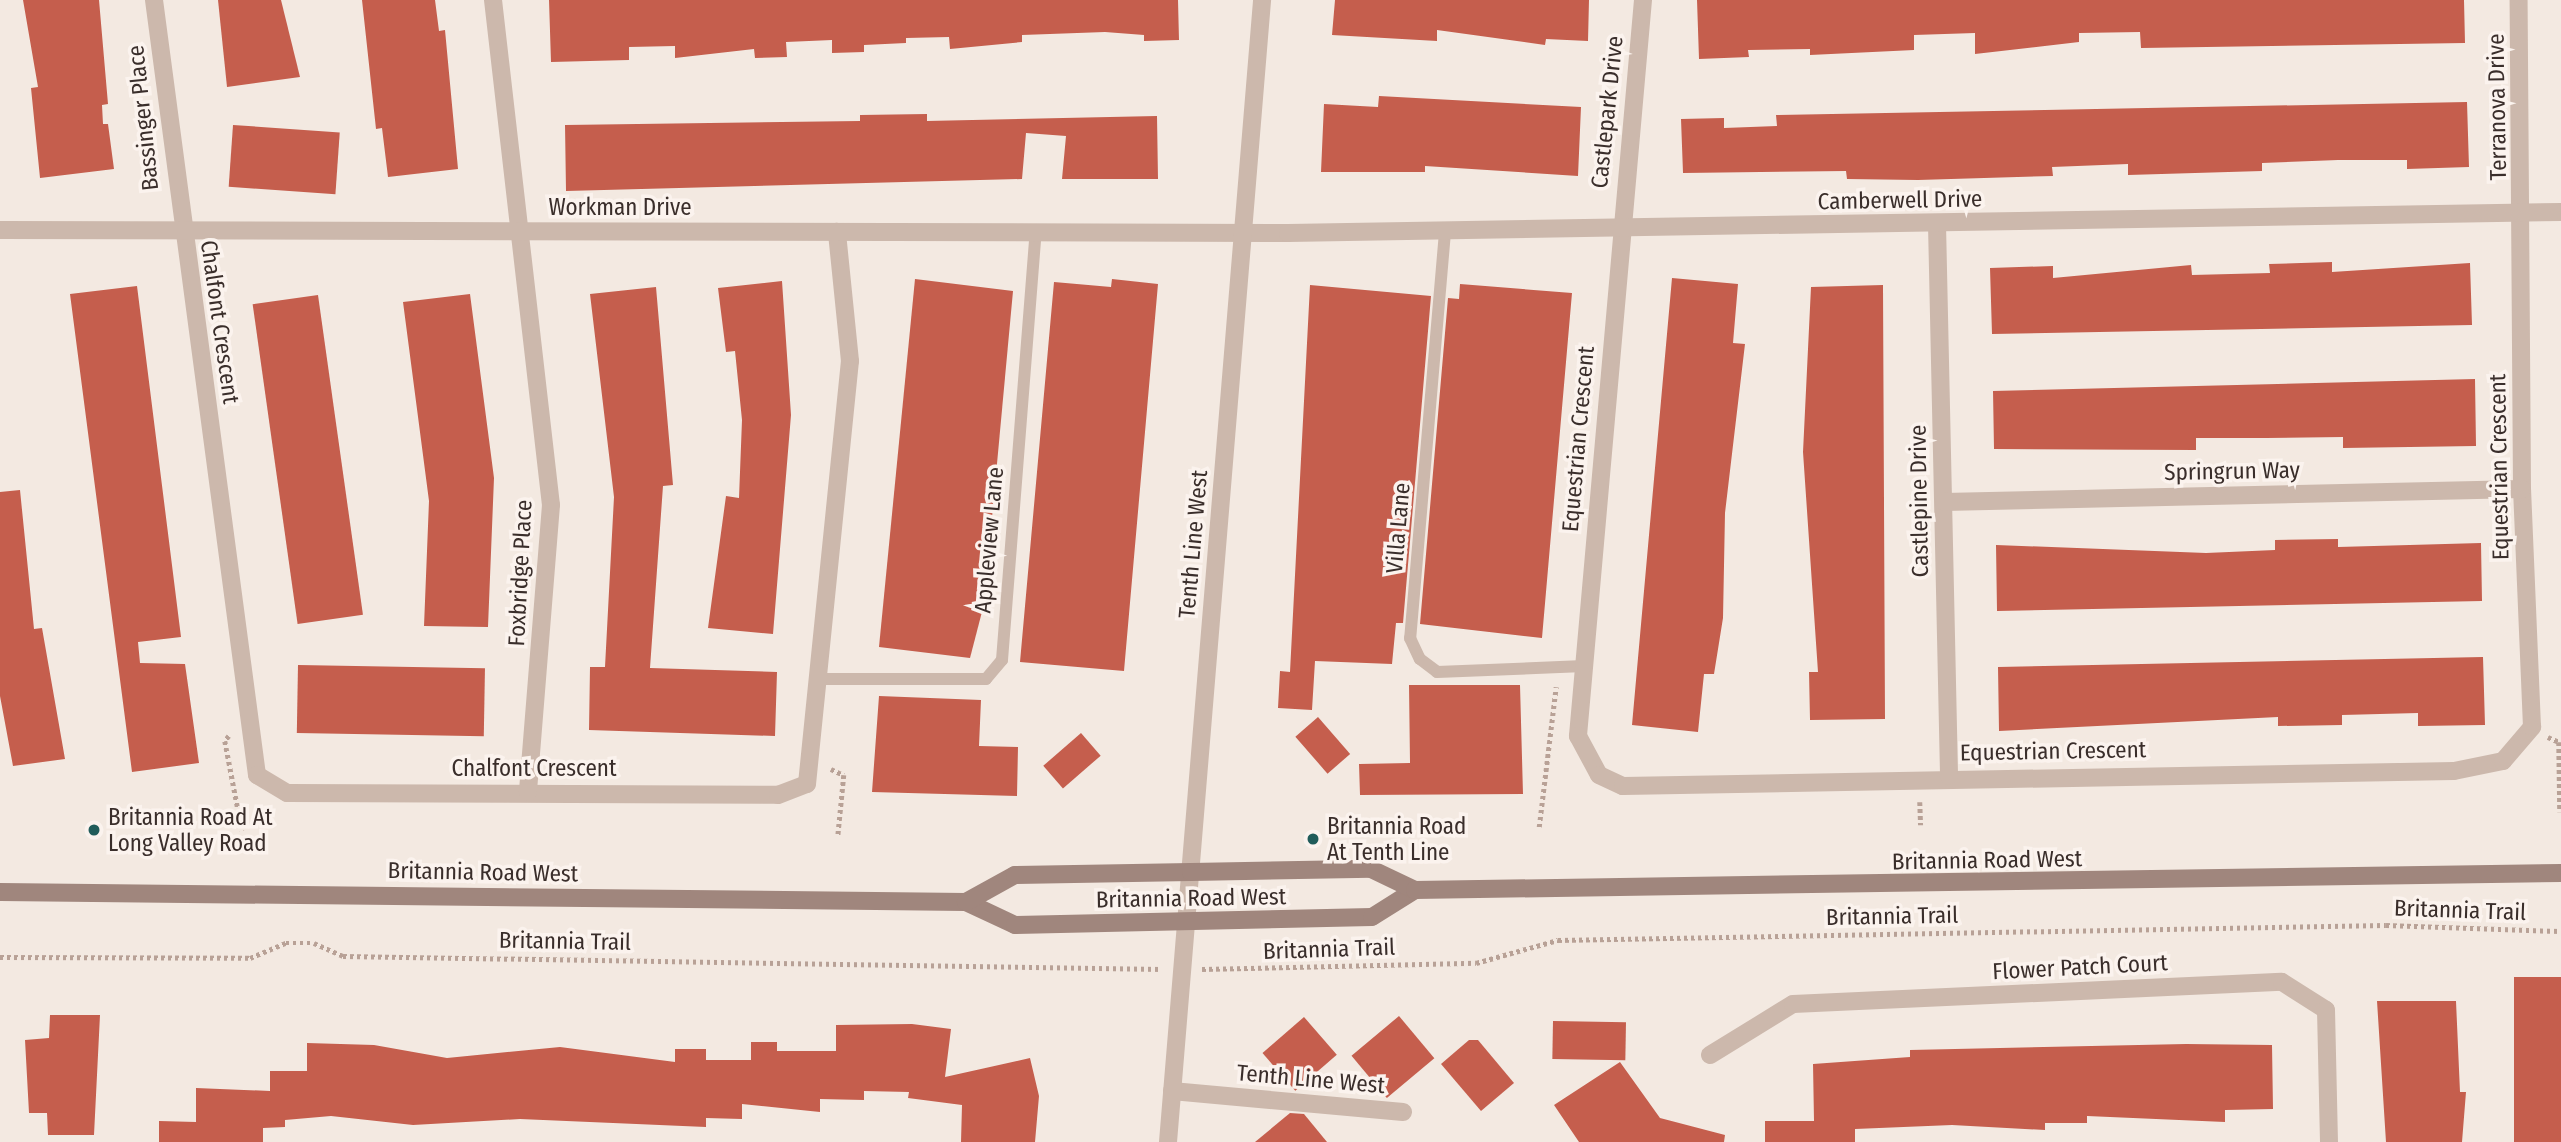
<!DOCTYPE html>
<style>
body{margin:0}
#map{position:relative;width:2561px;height:1142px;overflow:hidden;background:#f3e9e1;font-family:"Fira Sans Condensed",sans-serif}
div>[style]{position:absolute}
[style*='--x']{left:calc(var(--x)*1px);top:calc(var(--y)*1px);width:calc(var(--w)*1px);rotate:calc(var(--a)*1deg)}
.building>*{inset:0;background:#c55e4d;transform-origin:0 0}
.path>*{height:4.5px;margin-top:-2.25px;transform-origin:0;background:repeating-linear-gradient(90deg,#b8a196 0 3.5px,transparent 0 7px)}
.service>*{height:12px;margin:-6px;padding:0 6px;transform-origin:6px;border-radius:6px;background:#ccb8ac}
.minor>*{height:18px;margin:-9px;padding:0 9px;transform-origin:9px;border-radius:9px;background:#ccb8ac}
.tertiary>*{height:18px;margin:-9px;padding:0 9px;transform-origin:9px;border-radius:9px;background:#ccb8ac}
.secondary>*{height:18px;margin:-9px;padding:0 9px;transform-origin:9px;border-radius:9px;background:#a0867d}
.dots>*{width:19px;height:19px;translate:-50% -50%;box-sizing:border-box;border:4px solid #fbf3ee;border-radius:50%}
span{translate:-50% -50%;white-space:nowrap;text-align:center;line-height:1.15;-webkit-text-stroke:7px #fbf3ee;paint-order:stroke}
.street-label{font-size:23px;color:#3a2e2b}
.poi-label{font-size:23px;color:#3a2e2b}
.left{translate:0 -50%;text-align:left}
</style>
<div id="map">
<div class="building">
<i style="clip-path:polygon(23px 0,99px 0,108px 104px,102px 105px,103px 124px,108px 124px,114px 169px,40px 178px,31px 88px,38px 87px)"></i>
<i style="clip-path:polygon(218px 0,281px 0,300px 77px,227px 87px)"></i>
<i style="clip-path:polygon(362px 0,435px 0,439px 31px,445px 30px,458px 169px,388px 177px,382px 128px,376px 129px)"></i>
<i style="clip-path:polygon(549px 0,1178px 0,1179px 40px,1144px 41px,1144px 35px,1105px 32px,1022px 35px,1022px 42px,950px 49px,949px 37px,906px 38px,906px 43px,864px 45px,864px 52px,832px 53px,832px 40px,786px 42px,787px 57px,755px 58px,754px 49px,675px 58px,675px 46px,629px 47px,629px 60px,551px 62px)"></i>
<i style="clip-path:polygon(1335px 0,1589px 0,1588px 41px,1546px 39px,1545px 45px,1437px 30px,1437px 41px,1332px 35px)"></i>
<i style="clip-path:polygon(1697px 0,2464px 0,2465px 43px,2141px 48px,2140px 32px,2079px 33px,2079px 42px,1975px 54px,1975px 33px,1914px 35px,1914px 50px,1810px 55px,1810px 49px,1748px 50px,1749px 57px,1699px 59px)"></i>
<i style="clip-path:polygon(1379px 96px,1581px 107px,1578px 176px,1425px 166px,1425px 172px,1321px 172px,1324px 104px,1378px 107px)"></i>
<i style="clip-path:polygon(2467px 102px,2469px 167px,2407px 169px,2407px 160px,2338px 160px,2262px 163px,2262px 171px,2128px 175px,2128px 164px,2052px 167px,2053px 176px,1918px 180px,1847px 179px,1846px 171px,1683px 173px,1681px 119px,1724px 118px,1724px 128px,1777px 126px,1776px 115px)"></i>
<i style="clip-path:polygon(927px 114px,927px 121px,1157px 116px,1158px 179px,1062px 179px,1066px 136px,1026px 133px,1022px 179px,566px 191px,565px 125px,860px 121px,860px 115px)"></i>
<i style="left:233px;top:125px;width:107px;height:62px;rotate:4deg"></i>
<i style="clip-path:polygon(2332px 262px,2332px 272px,2470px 263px,2472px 325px,1992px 334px,1990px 268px,2053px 266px,2053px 278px,2191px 265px,2192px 275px,2270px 273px,2269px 264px)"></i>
<i style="clip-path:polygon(1672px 278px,1738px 284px,1733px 343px,1745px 344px,1725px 513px,1723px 618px,1714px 674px,1704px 674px,1698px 732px,1632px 725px)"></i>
<i style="clip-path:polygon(915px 279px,1013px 291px,984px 604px,970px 658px,879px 647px)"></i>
<i style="clip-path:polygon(1112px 279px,1158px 284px,1124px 671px,1020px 662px,1054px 282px,1111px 287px)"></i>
<i style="clip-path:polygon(782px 281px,791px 415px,773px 634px,708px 628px,726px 496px,739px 498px,742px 420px,735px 351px,726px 352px,718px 288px)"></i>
<i style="clip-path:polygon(1460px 284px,1572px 293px,1542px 638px,1420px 624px,1448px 298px,1459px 299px)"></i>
<i style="clip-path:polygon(1310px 285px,1431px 296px,1403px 623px,1396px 623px,1392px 664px,1315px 661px,1312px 710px,1278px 708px,1280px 671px,1290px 672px)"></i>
<i style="clip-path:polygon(1883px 285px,1885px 719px,1810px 720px,1809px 672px,1818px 672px,1803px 452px,1811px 287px)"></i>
<i style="clip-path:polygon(137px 286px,181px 637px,138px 642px,140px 663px,185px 664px,199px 763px,132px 772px,70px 294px)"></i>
<i style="clip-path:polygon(656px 287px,673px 485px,663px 486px,650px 668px,777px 672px,775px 736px,589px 730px,590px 667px,605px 667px,614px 497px,590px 294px)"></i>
<i style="clip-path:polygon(470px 294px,494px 478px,488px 627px,424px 626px,429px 501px,403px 302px)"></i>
<i style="left:318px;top:295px;width:323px;height:66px;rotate:82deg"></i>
<i style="clip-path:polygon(2475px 379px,2476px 446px,2343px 448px,2343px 437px,2266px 438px,2196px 438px,2196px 450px,1994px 449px,1993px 391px)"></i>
<i style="clip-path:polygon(20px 490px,34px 629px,42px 628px,65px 759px,13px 766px,0 696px,0 492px)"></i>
<i style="clip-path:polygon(2338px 539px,2338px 547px,2481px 543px,2482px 601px,1997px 611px,1996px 545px,2206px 553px,2275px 550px,2275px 540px)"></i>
<i style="clip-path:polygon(2483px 657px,2485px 725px,2418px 726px,2418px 713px,2342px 715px,2342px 725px,2278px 726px,2278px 717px,1999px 731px,1998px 667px)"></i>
<i style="left:298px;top:665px;width:187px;height:68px;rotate:1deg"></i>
<i style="clip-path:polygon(1409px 685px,1520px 685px,1523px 794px,1360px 795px,1359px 764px,1410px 763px)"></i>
<i style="clip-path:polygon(879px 696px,981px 700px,979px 746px,1018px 747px,1017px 796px,872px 792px)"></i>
<i style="left:1318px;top:717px;width:49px;height:30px;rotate:49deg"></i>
<i style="left:1081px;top:733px;width:30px;height:50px;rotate:49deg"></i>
<i style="left:2561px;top:977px;width:165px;height:47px;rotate:90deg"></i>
<i style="clip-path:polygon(2377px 1001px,2456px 1001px,2460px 1092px,2466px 1092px,2462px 1142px,2386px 1142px)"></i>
<i style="clip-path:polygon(50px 1015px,100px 1015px,94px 1135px,48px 1135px,47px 1113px,29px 1113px,25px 1040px,49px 1038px)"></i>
<i style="left:1399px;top:1016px;width:55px;height:62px;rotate:50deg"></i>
<i style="left:1304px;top:1017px;width:50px;height:55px;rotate:49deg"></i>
<i style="left:1553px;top:1021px;width:73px;height:38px;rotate:1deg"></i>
<i style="clip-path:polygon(912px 1024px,951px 1029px,945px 1077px,1030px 1058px,1039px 1096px,1035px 1142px,961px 1142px,962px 1105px,908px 1098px,909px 1092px,864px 1091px,864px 1100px,820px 1099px,820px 1112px,742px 1104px,742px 1119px,706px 1118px,706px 1127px,520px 1119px,413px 1125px,331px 1116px,285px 1120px,285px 1127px,263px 1128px,263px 1142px,159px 1142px,159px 1121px,196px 1122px,196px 1088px,270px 1091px,270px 1071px,307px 1071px,307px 1043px,374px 1045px,447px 1058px,560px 1047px,675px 1062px,675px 1049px,706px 1049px,706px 1060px,751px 1060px,751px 1042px,777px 1042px,777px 1051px,836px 1051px,836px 1025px)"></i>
<i style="clip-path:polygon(1469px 1040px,1478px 1040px,1514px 1083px,1481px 1111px,1441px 1064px)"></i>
<i style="clip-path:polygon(2186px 1044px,2272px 1045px,2273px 1109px,2225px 1110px,2225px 1122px,2087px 1116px,2087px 1123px,2045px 1123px,2045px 1130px,1952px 1125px,1855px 1129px,1855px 1142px,1765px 1142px,1765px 1121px,1814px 1121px,1813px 1064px,1910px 1057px,1910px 1050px)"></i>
<i style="clip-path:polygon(1620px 1062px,1660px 1118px,1725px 1135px,1724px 1142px,1579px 1142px,1554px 1105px)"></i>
<i style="clip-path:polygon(1290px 1113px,1304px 1114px,1327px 1142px,1255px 1142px)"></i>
</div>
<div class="path">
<i style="--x:229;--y:736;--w:6;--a:129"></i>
<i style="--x:225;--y:741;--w:91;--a:79.2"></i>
<i style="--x:2548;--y:737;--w:12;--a:24"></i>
<i style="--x:2559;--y:742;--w:70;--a:89.2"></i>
<i style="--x:831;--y:769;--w:14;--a:25"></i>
<i style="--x:844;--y:775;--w:61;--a:95.6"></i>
<i style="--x:1920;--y:802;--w:23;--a:88"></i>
<i style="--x:1539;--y:827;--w:141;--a:-83.1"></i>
<i style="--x:0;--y:957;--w:250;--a:0.2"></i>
<i style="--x:250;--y:958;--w:39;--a:-23"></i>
<i style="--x:286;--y:943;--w:28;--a:0"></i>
<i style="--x:314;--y:943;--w:32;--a:24"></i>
<i style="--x:343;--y:956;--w:819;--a:0.91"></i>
<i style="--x:1202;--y:969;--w:274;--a:-1.3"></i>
<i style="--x:1476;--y:963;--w:85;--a:-15.7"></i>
<i style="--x:1558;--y:940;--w:828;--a:-1.04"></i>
<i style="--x:2386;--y:925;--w:175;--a:2"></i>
</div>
<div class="service">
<i style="--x:1445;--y:232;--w:408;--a:94.9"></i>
<i style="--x:1410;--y:638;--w:23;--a:65"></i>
<i style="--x:1420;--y:659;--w:21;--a:37"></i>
<i style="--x:1437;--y:672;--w:147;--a:-2.3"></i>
<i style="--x:820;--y:679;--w:166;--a:0"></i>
<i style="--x:986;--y:679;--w:25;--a:-50"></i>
<i style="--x:1002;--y:660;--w:429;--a:-85.5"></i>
</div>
<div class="minor">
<i style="--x:154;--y:0;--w:782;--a:82.43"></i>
<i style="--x:257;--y:775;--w:35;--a:31"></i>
<i style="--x:287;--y:793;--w:491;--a:0.2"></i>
<i style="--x:778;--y:795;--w:31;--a:-21"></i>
<i style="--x:807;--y:784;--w:425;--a:-84.2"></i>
<i style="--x:850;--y:361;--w:130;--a:-95.8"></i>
<i style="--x:493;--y:0;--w:508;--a:83.45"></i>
<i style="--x:551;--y:505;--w:288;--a:94.6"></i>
<i style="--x:1643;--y:0;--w:739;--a:95.05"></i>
<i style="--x:1578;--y:736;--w:44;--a:61.7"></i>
<i style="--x:1599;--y:775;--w:26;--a:25"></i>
<i style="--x:1623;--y:786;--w:831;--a:-1.03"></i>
<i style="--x:2454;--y:771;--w:50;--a:-11.5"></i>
<i style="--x:2503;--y:761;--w:45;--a:-49.5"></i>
<i style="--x:2532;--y:727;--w:238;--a:-92.4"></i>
<i style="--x:2522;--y:489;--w:489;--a:-90.4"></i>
<i style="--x:1937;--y:224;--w:552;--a:88.75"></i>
<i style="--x:1944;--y:502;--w:578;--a:-1.29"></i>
<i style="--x:1710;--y:1055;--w:97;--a:-31.6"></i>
<i style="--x:1793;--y:1004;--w:489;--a:-2.6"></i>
<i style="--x:2282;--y:982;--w:52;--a:32.5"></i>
<i style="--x:2326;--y:1010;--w:132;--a:88.7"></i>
<i style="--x:1172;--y:1091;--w:232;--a:5.2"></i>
</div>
<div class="tertiary">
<i style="--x:0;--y:230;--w:1288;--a:0.13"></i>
<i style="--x:1288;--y:233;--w:1273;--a:-0.95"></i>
<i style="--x:1168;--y:1142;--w:1146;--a:-85.29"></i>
</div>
<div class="secondary">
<i style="--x:0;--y:892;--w:966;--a:0.59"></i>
<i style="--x:966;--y:902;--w:54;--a:25.1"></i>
<i style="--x:1015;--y:925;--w:357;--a:-1.3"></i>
<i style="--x:1372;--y:917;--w:51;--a:-32.1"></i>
<i style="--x:966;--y:902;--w:56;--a:-28.9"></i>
<i style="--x:1015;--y:875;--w:176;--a:-1"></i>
<i style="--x:1191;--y:872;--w:180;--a:-1"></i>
<i style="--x:1371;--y:869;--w:49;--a:25.5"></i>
<i style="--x:1415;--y:890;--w:1146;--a:-0.85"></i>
</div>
<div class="dots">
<i style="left:94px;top:830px;background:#205c5a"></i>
<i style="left:1313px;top:839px;background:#205c5a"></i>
</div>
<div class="street-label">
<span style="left:2497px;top:107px;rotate:-91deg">Terranova Drive</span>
<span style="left:1607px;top:112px;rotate:-84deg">Castlepark Drive</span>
<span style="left:143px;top:118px;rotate:-96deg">Bassinger Place</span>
<span style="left:1900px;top:200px;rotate:-1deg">Camberwell Drive</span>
<span style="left:620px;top:207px">Workman Drive</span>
<span style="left:220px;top:322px;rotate:82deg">Chalfont Crescent</span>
<span style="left:1578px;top:439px;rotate:-85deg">Equestrian Crescent</span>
<span style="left:2499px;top:467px;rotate:-91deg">Equestrian Crescent</span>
<span style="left:2232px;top:471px;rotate:-1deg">Springrun Way</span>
<span style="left:1919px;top:501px;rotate:-91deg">Castlepine Drive</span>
<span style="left:1398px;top:528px;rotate:-85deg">Villa Lane</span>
<span style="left:989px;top:540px;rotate:-85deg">Appleview Lane</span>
<span style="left:1193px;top:544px;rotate:-85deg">Tenth Line West</span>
<span style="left:520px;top:573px;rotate:-87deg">Foxbridge Place</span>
<span style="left:2053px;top:751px;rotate:-1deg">Equestrian Crescent</span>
<span style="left:534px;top:768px">Chalfont Crescent</span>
<span style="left:1987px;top:860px;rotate:-1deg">Britannia Road West</span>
<span style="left:483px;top:872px;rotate:1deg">Britannia Road West</span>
<span style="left:1191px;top:898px;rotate:-1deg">Britannia Road West</span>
<span style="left:2460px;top:910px;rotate:2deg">Britannia Trail</span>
<span style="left:1892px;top:916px;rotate:-1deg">Britannia Trail</span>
<span style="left:565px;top:941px;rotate:1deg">Britannia Trail</span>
<span style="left:1329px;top:949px;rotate:-2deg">Britannia Trail</span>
<span style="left:2080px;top:967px;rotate:-3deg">Flower Patch Court</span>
<span style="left:1311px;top:1079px;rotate:5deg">Tenth Line West</span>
</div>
<div class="poi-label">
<span class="left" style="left:108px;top:830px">Britannia Road At<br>Long Valley Road</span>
<span class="left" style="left:1327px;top:839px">Britannia Road<br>At Tenth Line</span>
</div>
</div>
